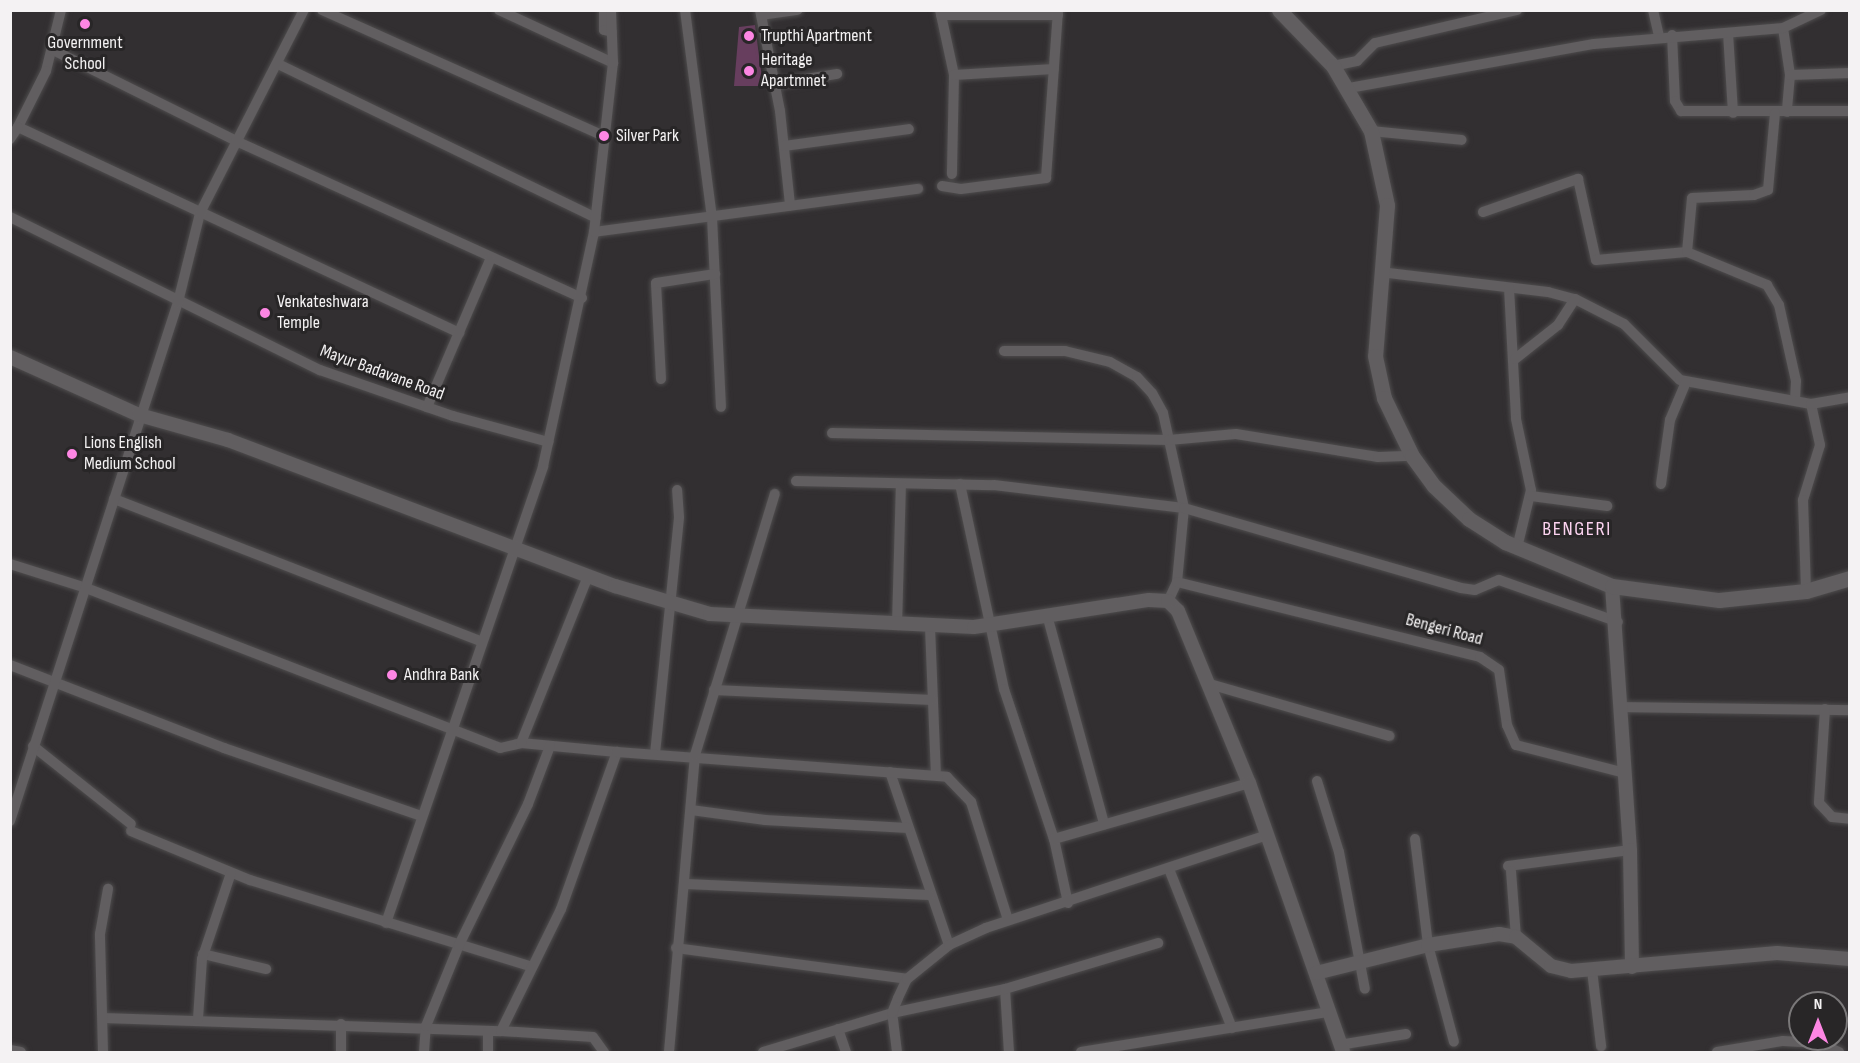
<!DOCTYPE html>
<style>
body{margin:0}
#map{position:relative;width:1860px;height:1063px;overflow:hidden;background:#322f31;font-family:"Sofia Sans Condensed",sans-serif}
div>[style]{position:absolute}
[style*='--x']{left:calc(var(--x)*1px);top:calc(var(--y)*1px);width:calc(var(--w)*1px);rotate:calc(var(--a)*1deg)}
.building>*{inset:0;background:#673e5e}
.roads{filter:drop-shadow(0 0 2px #4e4c4d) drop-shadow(0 0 2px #4e4c4d)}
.minor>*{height:10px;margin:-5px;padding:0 5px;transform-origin:5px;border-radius:5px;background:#615e60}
.tertiary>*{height:14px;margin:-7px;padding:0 7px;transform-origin:7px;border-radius:7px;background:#615e60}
.secondary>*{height:15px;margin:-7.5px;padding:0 7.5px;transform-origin:7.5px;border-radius:7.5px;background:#615e60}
.dots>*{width:16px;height:16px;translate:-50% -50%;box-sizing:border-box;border:3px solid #282627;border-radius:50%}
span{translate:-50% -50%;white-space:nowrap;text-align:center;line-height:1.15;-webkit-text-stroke:6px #282627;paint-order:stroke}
.poi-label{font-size:18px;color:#f4f2f3}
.left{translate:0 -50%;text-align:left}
.street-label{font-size:18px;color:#f4f2f3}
.neighbourhood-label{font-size:20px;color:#fcd3f0;letter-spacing:1.5px}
.frame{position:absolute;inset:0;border:12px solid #f4f2f3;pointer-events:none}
.north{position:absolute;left:1788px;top:991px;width:60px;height:60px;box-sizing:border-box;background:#282627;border:2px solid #7a7879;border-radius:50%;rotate:0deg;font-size:16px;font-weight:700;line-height:24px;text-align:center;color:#f4f2f3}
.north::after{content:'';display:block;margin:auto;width:21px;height:27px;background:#fd86e3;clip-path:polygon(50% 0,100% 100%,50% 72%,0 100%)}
</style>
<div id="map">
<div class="building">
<i style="clip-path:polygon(755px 25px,763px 86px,734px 86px,739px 27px)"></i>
</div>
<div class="roads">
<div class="minor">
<i style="--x:61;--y:10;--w:63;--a:103.8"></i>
<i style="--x:46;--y:71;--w:63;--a:116.6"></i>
<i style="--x:18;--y:127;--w:487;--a:25"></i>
<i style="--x:322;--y:10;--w:309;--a:24.1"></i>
<i style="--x:499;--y:10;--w:126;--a:24.9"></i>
<i style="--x:604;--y:10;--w:20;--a:90"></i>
<i style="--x:604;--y:30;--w:8;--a:14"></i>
<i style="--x:685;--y:10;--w:209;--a:82.6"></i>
<i style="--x:712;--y:217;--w:190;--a:87.3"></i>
<i style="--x:760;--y:10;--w:103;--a:78.8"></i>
<i style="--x:780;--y:111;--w:95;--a:83.9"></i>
<i style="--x:940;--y:10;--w:66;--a:77.8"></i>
<i style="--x:954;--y:75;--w:99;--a:91.2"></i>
<i style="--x:1653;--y:10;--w:27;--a:77"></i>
<i style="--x:761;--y:15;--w:37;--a:-8"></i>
<i style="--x:941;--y:15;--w:117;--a:0"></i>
<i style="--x:1783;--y:28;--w:48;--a:81.5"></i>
<i style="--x:1790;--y:75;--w:37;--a:95"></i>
<i style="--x:1728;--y:33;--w:80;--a:86.4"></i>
<i style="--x:1672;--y:35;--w:66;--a:87.4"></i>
<i style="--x:1675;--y:101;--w:12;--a:59"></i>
<i style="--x:1681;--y:111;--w:169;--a:0"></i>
<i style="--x:51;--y:49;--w:207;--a:26.4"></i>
<i style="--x:236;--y:141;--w:380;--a:24.4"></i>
<i style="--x:278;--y:64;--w:353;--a:25.8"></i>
<i style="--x:1333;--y:66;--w:25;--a:-12"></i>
<i style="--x:1357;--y:61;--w:25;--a:-45"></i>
<i style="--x:1375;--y:43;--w:146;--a:-13.1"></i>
<i style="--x:954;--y:75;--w:100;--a:-3.4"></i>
<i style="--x:1790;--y:75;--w:60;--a:-1.9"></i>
<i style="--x:775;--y:84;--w:63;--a:-9.2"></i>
<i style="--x:1349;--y:88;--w:249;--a:-10.2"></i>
<i style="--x:1594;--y:44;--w:190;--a:-4.8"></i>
<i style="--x:1783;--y:28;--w:42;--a:-25.3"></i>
<i style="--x:1371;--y:131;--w:91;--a:5.6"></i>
<i style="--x:10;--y:139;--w:14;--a:-56"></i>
<i style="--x:784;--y:146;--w:126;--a:-7.7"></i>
<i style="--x:942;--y:186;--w:19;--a:9"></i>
<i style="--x:961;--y:189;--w:86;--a:-7.4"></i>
<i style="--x:1046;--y:178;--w:168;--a:-85.9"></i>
<i style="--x:1483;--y:212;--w:101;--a:-19.2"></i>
<i style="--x:1578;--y:179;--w:83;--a:77.5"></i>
<i style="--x:1596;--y:260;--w:91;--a:-5"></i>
<i style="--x:1687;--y:252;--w:87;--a:22.4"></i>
<i style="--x:1767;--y:285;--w:23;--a:59"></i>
<i style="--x:1779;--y:305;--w:78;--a:77.4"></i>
<i style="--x:1796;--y:381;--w:17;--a:93"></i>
<i style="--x:10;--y:217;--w:346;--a:26.3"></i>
<i style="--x:320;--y:370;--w:141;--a:19.1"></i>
<i style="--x:453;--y:416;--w:99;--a:15.2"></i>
<i style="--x:594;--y:232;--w:327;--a:-7.6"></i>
<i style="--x:1687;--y:252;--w:54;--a:-84.7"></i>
<i style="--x:1692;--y:198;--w:62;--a:-2.8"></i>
<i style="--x:1754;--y:195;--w:15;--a:-20"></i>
<i style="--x:1768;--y:190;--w:77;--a:-84.8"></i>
<i style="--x:1380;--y:272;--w:169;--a:6.8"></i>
<i style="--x:1548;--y:292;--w:28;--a:15"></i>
<i style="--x:1575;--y:299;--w:55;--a:27"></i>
<i style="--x:1624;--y:324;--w:79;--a:45"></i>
<i style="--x:1680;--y:380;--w:133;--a:10.4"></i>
<i style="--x:1811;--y:404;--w:42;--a:77.6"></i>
<i style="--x:1820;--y:445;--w:58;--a:107.2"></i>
<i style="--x:1803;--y:500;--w:91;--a:88.1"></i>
<i style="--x:1509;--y:288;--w:131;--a:86.9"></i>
<i style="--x:1516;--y:419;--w:73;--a:78.1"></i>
<i style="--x:1531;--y:490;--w:60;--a:103.6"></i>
<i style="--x:1004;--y:351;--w:61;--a:0"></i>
<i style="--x:1065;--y:351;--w:46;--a:13.7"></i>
<i style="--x:1110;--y:362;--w:31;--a:29"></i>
<i style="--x:1137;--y:377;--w:22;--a:47"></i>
<i style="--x:1152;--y:393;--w:23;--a:61"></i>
<i style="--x:1163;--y:413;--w:97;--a:77.5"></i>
<i style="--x:1184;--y:508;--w:74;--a:95.4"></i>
<i style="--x:1177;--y:582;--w:21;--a:115"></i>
<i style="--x:1515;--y:359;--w:55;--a:-38.3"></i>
<i style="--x:1558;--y:325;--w:31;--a:-57"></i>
<i style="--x:661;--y:379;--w:96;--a:-93"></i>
<i style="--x:656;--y:283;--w:60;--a:-8.7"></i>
<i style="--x:1811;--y:404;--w:40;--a:-10"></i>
<i style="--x:427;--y:407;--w:160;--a:-66.8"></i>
<i style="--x:832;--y:433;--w:337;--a:1.2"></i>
<i style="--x:1169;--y:440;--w:67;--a:-5.1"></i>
<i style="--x:1236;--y:434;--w:144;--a:9.2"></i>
<i style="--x:1378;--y:457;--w:34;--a:-2"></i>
<i style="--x:796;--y:481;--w:198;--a:1.2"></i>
<i style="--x:994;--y:485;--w:191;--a:6.9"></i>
<i style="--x:1184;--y:508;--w:288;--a:16.1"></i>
<i style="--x:1461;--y:588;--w:14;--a:8"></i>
<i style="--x:1475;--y:590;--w:26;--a:-23"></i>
<i style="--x:1499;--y:580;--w:126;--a:19.4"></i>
<i style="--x:960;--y:484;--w:210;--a:77.9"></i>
<i style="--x:1004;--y:689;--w:158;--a:71.6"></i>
<i style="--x:1661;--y:484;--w:65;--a:-82"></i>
<i style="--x:1670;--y:420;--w:41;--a:-67.2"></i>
<i style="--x:1531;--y:496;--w:77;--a:7.5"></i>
<i style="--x:114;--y:499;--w:395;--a:21.2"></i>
<i style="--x:10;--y:564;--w:80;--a:17.5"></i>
<i style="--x:86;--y:588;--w:444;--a:21.1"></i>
<i style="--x:500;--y:748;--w:22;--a:-13"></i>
<i style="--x:521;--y:743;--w:96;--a:5.4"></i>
<i style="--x:1177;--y:582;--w:312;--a:13.9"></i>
<i style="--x:1480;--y:657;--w:23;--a:34"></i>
<i style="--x:1499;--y:670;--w:56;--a:81.7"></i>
<i style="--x:1507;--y:725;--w:22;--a:66"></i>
<i style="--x:1516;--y:745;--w:113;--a:14.4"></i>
<i style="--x:1047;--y:615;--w:217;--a:74.7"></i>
<i style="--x:897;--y:625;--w:141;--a:-88.4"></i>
<i style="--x:930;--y:627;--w:147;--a:87.7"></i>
<i style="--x:10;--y:665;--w:230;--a:21.2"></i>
<i style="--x:224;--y:748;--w:208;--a:19"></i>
<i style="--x:1206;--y:683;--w:191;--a:16.1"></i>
<i style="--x:714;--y:690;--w:219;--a:2.6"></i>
<i style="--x:1621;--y:707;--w:229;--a:0.8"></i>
<i style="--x:1825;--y:709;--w:94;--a:93.7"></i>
<i style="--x:1819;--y:803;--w:19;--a:47"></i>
<i style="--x:1832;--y:817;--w:18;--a:6"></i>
<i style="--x:521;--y:743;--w:180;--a:-68.1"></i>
<i style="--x:33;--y:746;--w:125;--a:38.5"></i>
<i style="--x:655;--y:754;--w:238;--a:-84.2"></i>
<i style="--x:679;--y:517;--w:27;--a:-94"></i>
<i style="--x:890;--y:772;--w:183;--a:71.2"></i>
<i style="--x:1317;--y:781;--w:74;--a:72.8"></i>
<i style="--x:1339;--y:852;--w:139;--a:79.3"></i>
<i style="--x:691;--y:810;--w:75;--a:7.7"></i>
<i style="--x:765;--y:820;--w:143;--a:3.2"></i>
<i style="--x:10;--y:821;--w:546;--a:-72.06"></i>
<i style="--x:178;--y:302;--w:92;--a:-76.1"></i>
<i style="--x:200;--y:213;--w:228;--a:-62.9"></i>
<i style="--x:131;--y:831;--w:129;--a:22.4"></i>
<i style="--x:250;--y:880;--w:295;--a:17.1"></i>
<i style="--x:1415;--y:839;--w:107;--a:83"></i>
<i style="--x:1428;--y:945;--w:100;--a:75"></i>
<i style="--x:1508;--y:866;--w:123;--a:-7.5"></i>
<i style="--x:1169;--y:869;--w:171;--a:68.4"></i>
<i style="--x:1511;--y:871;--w:66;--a:85.7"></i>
<i style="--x:686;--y:884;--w:244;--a:2.6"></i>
<i style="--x:1068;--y:903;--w:66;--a:-102.3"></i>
<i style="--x:1054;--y:839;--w:203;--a:-16"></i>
<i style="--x:386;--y:923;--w:483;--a:-71"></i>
<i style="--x:543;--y:466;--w:239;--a:-77.7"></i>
<i style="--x:594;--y:232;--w:170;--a:-83.6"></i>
<i style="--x:613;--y:63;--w:53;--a:-92.2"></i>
<i style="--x:676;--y:948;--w:233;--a:7.6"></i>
<i style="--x:203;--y:954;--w:65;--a:13.4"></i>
<i style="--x:1592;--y:970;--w:77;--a:83.2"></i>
<i style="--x:1005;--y:989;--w:63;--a:86.4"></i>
<i style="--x:103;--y:1018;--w:398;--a:1.9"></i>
<i style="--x:501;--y:1031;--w:92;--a:3.7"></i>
<i style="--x:593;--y:1037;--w:19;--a:54"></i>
<i style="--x:198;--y:1019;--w:60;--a:-86.2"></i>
<i style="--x:202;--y:959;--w:91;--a:-71.4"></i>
<i style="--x:341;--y:1024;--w:28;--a:90"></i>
<i style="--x:838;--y:1029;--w:24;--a:71"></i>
<i style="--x:501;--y:1031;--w:136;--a:-63.8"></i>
<i style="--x:561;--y:909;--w:167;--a:-70.4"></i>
<i style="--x:617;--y:752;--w:331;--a:4.3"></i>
<i style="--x:947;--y:777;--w:35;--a:46"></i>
<i style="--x:971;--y:802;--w:124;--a:72.6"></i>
<i style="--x:1339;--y:1045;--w:68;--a:-9.3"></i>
<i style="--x:10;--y:1050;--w:11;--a:10"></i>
<i style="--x:103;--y:1052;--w:118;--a:-91.5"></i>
<i style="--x:100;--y:934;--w:46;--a:-79.9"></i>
<i style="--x:424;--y:1052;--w:26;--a:-86"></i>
<i style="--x:426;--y:1026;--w:87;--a:-67.8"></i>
<i style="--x:459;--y:945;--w:157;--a:-63.9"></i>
<i style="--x:528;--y:804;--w:62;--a:-69.2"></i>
<i style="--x:488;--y:1052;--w:21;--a:-90"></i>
<i style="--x:669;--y:1052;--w:298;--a:-85"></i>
<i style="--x:695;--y:755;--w:273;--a:-73"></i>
<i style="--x:763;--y:1052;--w:135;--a:-16.8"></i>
<i style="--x:892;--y:1013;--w:116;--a:-12"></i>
<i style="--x:1005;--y:989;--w:160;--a:-16.7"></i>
<i style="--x:897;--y:1052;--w:39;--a:-97"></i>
<i style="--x:892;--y:1013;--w:16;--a:-68"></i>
<i style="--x:898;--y:998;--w:21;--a:-65"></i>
<i style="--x:907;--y:979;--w:54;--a:-39"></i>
<i style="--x:949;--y:945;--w:41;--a:-24.7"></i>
<i style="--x:986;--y:928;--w:296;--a:-18.3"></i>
<i style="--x:1081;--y:1052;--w:251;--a:-9.2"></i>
<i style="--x:1717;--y:1052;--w:67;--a:-9.5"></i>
<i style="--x:1783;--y:1041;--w:36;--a:3"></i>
<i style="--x:1819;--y:1043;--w:22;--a:24"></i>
</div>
<div class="tertiary">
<i style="--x:10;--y:357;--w:141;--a:24.2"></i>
<i style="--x:139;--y:415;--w:92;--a:15.7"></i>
<i style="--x:228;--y:440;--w:414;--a:20.7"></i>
<i style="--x:615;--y:586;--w:99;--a:16.4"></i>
<i style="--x:710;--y:614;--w:264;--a:2.8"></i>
<i style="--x:974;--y:627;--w:177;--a:-8.8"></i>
<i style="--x:1149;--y:600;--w:19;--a:3"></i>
<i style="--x:1168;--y:601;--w:14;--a:45"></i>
<i style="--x:1178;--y:611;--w:186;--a:67.6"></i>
<i style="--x:1249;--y:783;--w:285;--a:70.7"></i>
<i style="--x:1612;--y:586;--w:265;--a:86.1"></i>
<i style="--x:1630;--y:850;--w:117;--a:89"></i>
<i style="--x:1316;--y:973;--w:115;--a:-14"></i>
<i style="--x:1428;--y:945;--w:72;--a:-8.8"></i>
<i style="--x:1499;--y:934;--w:17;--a:10"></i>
<i style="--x:1516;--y:937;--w:45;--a:39.6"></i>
<i style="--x:1551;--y:966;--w:21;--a:14"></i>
<i style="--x:1571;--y:971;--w:207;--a:-5"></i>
<i style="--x:1777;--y:953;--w:73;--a:4.7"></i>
</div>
<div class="secondary">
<i style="--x:1279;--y:10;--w:78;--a:46"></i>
<i style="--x:1333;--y:66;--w:75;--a:59.7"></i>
<i style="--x:1371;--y:131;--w:76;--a:77.8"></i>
<i style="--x:1387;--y:205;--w:151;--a:94.5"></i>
<i style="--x:1375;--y:356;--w:43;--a:77.9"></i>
<i style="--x:1384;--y:398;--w:64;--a:64.2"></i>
<i style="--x:1412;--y:456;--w:37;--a:54"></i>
<i style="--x:1434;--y:486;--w:48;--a:43.3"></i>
<i style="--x:1469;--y:519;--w:43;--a:32.6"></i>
<i style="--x:1505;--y:542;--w:116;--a:22.4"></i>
<i style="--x:1612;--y:586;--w:108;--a:7.5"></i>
<i style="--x:1719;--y:600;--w:87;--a:-5.9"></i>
<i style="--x:1806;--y:591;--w:46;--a:-16.5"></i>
</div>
</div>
<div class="dots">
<i style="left:85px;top:24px;background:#fd86e3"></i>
<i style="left:749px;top:36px;background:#fd86e3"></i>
<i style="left:749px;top:71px;background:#fd86e3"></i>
<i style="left:604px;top:136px;background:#fd86e3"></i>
<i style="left:265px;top:313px;background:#fd86e3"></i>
<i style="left:72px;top:454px;background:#fd86e3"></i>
<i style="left:392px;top:675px;background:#fd86e3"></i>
</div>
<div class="poi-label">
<span class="left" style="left:761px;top:36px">Trupthi Apartment</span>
<span style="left:85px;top:54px">Government<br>School</span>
<span class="left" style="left:761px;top:71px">Heritage<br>Apartmnet</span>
<span class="left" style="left:616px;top:136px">Silver Park</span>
<span class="left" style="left:277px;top:313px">Venkateshwara<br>Temple</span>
<span class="left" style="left:84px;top:454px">Lions English<br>Medium School</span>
<span class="left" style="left:404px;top:675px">Andhra Bank</span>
</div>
<div class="street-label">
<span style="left:382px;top:373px;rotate:20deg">Mayur Badavane Road</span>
<span style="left:1444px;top:630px;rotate:15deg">Bengeri Road</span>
</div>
<div class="neighbourhood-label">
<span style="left:1577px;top:529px">BENGERI</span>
</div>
<div class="frame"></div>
<div class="north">N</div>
</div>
